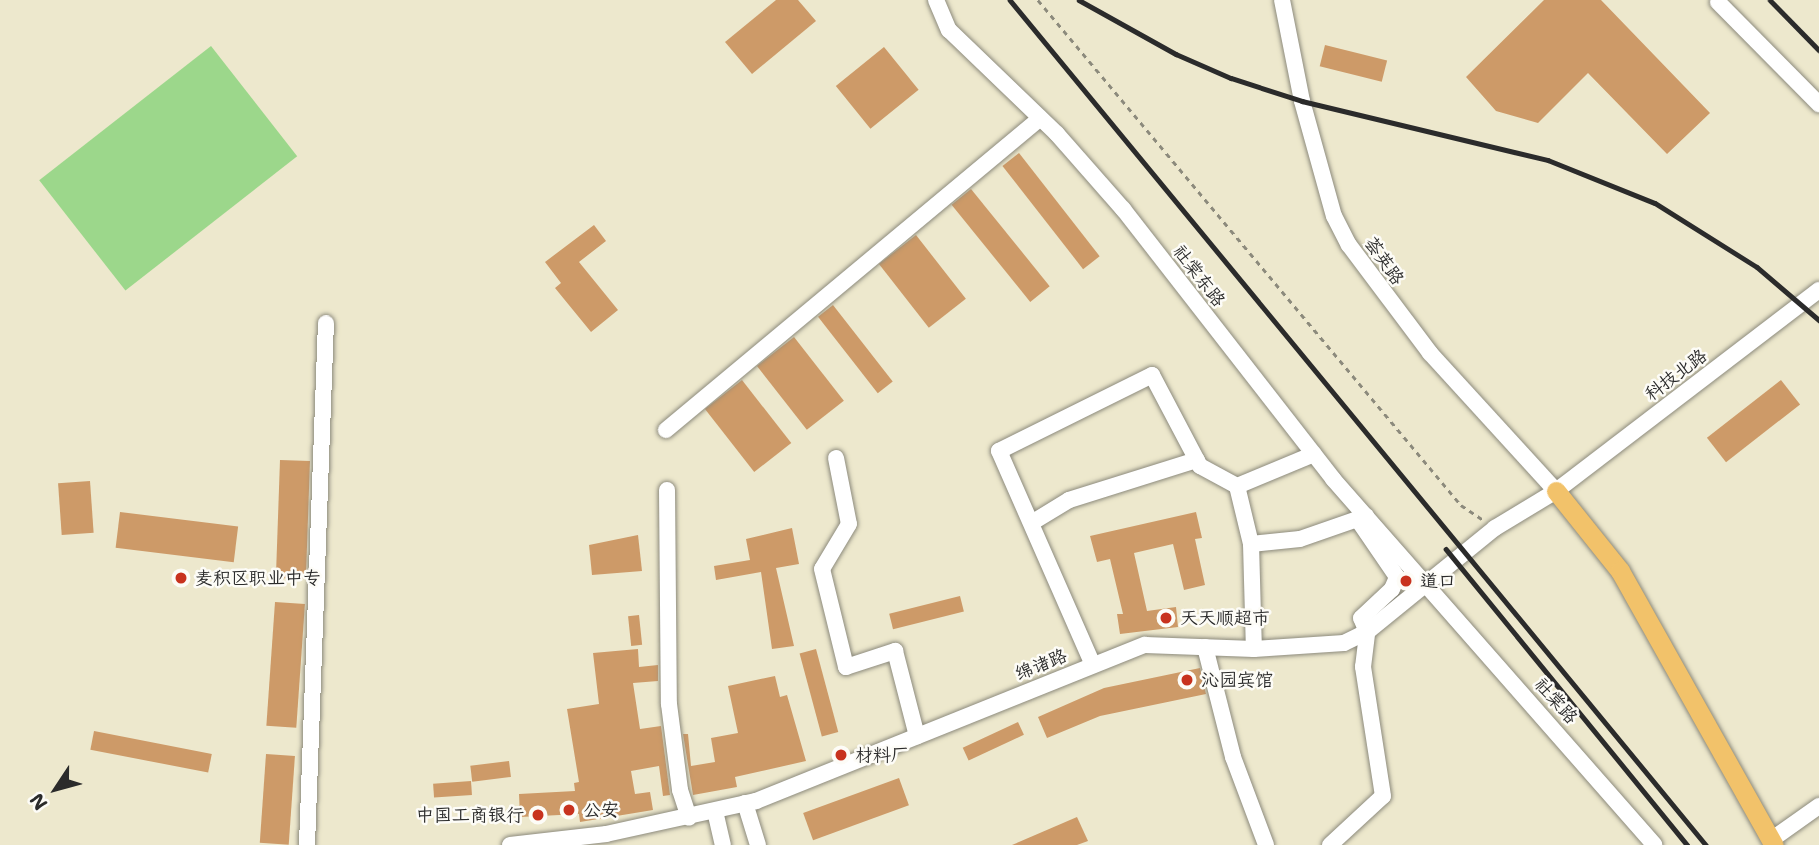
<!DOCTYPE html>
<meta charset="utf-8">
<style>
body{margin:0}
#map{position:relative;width:1819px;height:845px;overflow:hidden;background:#ede8cd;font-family:"Shantell Sans","LXGW WenKai TC",sans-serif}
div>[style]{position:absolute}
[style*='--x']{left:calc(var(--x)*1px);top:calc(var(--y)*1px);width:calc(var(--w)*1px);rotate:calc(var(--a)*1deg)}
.green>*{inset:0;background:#9cd78b;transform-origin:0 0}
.building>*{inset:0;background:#cd9a68;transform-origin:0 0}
.path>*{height:2.5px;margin-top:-1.25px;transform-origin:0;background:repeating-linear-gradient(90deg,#8c8a7c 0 5px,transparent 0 10px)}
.roads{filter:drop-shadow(0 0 2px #8c8a7c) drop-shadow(0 0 2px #8c8a7c)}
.minor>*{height:16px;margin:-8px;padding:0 8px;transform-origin:8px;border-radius:8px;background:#fff}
.major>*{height:19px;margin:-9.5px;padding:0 9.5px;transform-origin:9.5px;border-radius:9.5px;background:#f2c26a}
.rail>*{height:4.5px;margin:-2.25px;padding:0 2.25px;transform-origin:2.25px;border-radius:2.25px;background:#2b2b2b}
.dots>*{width:19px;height:19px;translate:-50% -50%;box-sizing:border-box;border:4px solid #fdfcf7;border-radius:50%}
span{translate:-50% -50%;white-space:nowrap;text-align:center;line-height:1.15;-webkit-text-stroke:5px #fdfcf7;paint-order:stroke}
.street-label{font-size:18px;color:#2b2b2b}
.poi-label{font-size:18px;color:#2b2b2b}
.left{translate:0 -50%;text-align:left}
.right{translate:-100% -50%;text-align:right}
.north{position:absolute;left:21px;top:754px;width:70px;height:70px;-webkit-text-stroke:5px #fdfcf7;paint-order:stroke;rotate:234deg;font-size:19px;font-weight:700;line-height:28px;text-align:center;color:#2b2b2b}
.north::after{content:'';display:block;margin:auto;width:24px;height:32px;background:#2b2b2b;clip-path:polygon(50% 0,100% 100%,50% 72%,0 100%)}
</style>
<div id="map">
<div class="green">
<i style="left:211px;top:46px;width:140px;height:218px;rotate:52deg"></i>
</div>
<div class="building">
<i style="clip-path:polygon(776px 0,798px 0,816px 21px,752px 74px,725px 42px)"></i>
<i style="clip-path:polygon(1544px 0,1601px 0,1710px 113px,1667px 154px,1588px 73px,1538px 123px,1496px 111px,1466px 77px)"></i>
<i style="left:1325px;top:45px;width:64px;height:22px;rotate:14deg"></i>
<i style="left:884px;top:47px;width:55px;height:62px;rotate:51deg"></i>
<i style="left:1019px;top:153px;width:131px;height:21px;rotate:52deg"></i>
<i style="left:971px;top:189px;width:125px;height:25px;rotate:51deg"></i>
<i style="clip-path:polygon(594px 225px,606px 241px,579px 262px,618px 310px,591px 332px,555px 288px,561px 283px,545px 262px)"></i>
<i style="left:916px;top:235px;width:81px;height:47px;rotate:52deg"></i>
<i style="left:833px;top:305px;width:97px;height:19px;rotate:52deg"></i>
<i style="left:794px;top:337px;width:81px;height:47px;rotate:52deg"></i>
<i style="left:742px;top:380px;width:80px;height:47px;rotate:52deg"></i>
<i style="left:1781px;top:380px;width:31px;height:94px;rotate:52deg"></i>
<i style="left:280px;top:460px;width:30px;height:118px;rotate:2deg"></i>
<i style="left:90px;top:481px;width:52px;height:32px;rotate:86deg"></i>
<i style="left:120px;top:512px;width:119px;height:36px;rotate:7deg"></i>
<i style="clip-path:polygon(1196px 512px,1202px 538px,1195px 539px,1205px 585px,1184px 590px,1173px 544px,1134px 553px,1147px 611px,1176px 607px,1178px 627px,1120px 634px,1117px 614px,1123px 614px,1110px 559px,1097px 562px,1090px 536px)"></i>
<i style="clip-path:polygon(792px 528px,799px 564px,776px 568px,794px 646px,772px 649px,761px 572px,716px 580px,714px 566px,750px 560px,746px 539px)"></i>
<i style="clip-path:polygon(638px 535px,642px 571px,592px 575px,589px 545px)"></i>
<i style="left:960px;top:596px;width:16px;height:73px;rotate:76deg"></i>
<i style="left:275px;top:602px;width:30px;height:124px;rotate:4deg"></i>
<i style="left:639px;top:615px;width:30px;height:11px;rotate:84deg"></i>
<i style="clip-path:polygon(638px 649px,639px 667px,658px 665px,658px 681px,633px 683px,640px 729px,661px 726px,670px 795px,663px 796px,659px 766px,631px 771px,635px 794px,650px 792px,653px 810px,580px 822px,579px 814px,520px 817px,519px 794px,575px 791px,574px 783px,579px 782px,567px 709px,599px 704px,593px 653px)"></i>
<i style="left:816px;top:649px;width:86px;height:17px;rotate:75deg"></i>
<i style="clip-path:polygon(1200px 668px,1206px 694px,1100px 716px,1047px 738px,1038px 717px,1104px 688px)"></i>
<i style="clip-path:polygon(775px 676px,780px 697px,787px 695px,806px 761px,735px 777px,737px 787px,693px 795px,683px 734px,688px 734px,691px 766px,715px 762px,711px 738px,738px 733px,728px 686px)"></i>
<i style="left:1018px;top:722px;width:14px;height:61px;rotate:65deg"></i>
<i style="left:94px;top:731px;width:120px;height:19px;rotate:11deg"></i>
<i style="left:266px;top:754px;width:29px;height:89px;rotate:4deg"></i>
<i style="left:509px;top:761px;width:16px;height:39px;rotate:83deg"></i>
<i style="left:899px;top:778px;width:29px;height:102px;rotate:70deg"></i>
<i style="left:471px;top:781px;width:14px;height:38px;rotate:86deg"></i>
<i style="clip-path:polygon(1077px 817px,1088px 841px,1077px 845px,1012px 845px)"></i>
</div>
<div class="path">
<i style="--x:1038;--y:0;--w:659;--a:50.05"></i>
<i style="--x:1461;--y:505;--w:27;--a:34"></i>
</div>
<div class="roads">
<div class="minor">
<i style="--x:936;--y:0;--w:33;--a:67"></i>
<i style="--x:949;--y:30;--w:150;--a:43.9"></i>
<i style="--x:1057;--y:134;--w:100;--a:48.7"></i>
<i style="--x:1123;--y:209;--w:342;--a:52.1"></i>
<i style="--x:1333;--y:479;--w:487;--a:48.7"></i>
<i style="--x:1282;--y:0;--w:103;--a:78.8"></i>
<i style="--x:1302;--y:101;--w:119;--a:74.5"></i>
<i style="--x:1334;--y:216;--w:33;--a:63"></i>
<i style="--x:1349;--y:245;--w:135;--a:53.1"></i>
<i style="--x:1430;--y:353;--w:187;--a:47.6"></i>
<i style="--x:1718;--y:2;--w:144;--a:45.3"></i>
<i style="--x:666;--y:430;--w:487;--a:-39.8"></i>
<i style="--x:836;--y:458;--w:67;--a:78.9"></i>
<i style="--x:849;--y:524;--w:52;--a:121"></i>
<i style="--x:822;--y:569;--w:101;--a:76.2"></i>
<i style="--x:846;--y:667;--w:52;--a:-18.1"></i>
<i style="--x:895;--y:651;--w:88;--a:75.5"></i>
<i style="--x:1237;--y:486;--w:60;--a:76.4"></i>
<i style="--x:1251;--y:544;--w:105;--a:88.4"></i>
<i style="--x:667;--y:490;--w:214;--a:89.5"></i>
<i style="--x:669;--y:704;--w:87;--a:82.7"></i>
<i style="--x:680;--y:790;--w:29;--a:72"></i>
<i style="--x:1033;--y:522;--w:42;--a:-31.4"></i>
<i style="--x:1069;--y:500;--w:134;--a:-17.4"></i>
<i style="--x:1251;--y:544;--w:49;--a:-5.8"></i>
<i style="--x:1300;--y:539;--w:70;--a:-19.2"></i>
<i style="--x:1205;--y:647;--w:114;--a:75.7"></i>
<i style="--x:1233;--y:757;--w:94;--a:69.4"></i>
<i style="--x:1093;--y:665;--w:234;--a:-113.7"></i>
<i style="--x:999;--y:451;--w:171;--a:-26.4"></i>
<i style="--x:1152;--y:375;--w:103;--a:62.2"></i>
<i style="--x:1200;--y:466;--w:42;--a:28.4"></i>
<i style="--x:1237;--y:486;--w:83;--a:-22.6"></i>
<i style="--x:745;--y:803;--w:44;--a:72.8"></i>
<i style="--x:715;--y:811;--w:35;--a:77"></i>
<i style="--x:1771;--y:840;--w:59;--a:-35.3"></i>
<i style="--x:307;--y:845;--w:522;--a:-87.92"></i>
<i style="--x:510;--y:845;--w:97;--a:-6.5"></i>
<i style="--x:606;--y:834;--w:154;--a:-12.4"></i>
<i style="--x:756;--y:801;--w:419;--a:-21.9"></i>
<i style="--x:1145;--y:645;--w:109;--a:2.1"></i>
<i style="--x:1254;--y:649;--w:90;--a:-3.8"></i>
<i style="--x:1344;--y:643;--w:25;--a:-26"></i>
<i style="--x:1367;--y:632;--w:165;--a:-39.1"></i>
<i style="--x:1495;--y:528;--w:71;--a:-31.2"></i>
<i style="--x:1556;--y:491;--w:331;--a:-37.4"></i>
<i style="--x:1330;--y:845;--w:72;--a:-42.8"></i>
<i style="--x:1383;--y:796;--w:131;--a:-98.8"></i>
<i style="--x:1363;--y:667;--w:35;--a:-83"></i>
<i style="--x:1367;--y:632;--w:15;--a:-113"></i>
<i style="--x:1361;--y:618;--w:42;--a:-43.1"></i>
<i style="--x:1392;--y:589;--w:13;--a:-67"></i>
<i style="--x:1397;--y:577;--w:69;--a:-124.4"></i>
</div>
<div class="major">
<i style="--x:1556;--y:491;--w:102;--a:51.3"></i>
<i style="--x:1620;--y:571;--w:314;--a:60.7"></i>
</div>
</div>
<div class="rail">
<i style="--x:1010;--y:0;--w:1095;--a:50.52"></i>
<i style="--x:1079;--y:0;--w:111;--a:29.1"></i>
<i style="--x:1176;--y:54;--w:60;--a:23.6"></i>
<i style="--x:1231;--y:78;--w:75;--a:17.9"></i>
<i style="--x:1302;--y:101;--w:253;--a:13.5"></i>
<i style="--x:1548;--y:160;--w:115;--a:21.9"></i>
<i style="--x:1655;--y:203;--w:120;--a:32.1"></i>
<i style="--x:1757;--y:267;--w:82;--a:40.5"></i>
<i style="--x:1770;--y:0;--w:70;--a:45.6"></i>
<i style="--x:1446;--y:549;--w:382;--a:50.8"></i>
</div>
<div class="dots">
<i style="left:181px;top:578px;background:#c8321e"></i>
<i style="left:1406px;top:581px;background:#c8321e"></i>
<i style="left:1166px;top:618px;background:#c8321e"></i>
<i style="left:1187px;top:680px;background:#c8321e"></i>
<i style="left:841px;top:755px;background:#c8321e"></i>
<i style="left:569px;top:810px;background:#c8321e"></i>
<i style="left:538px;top:815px;background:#c8321e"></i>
</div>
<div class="street-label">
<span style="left:1384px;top:261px;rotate:55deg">荟英路</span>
<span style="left:1199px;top:276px;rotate:52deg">社棠东路</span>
<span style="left:1676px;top:375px;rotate:-37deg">科技北路</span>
<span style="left:1041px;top:665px;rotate:-22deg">绵诸路</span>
<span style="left:1556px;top:701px;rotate:48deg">社棠路</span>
</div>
<div class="poi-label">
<span class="left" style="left:195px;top:578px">麦积区职业中专</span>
<span class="left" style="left:1420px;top:581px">道口</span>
<span class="left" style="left:1180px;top:618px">天天顺超市</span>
<span class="left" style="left:1201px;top:680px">沁园宾馆</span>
<span class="left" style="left:855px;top:755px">材料厂</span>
<span class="left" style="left:583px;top:810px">公安</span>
<span class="right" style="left:524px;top:815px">中国工商银行</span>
</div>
<div class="north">N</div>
</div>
